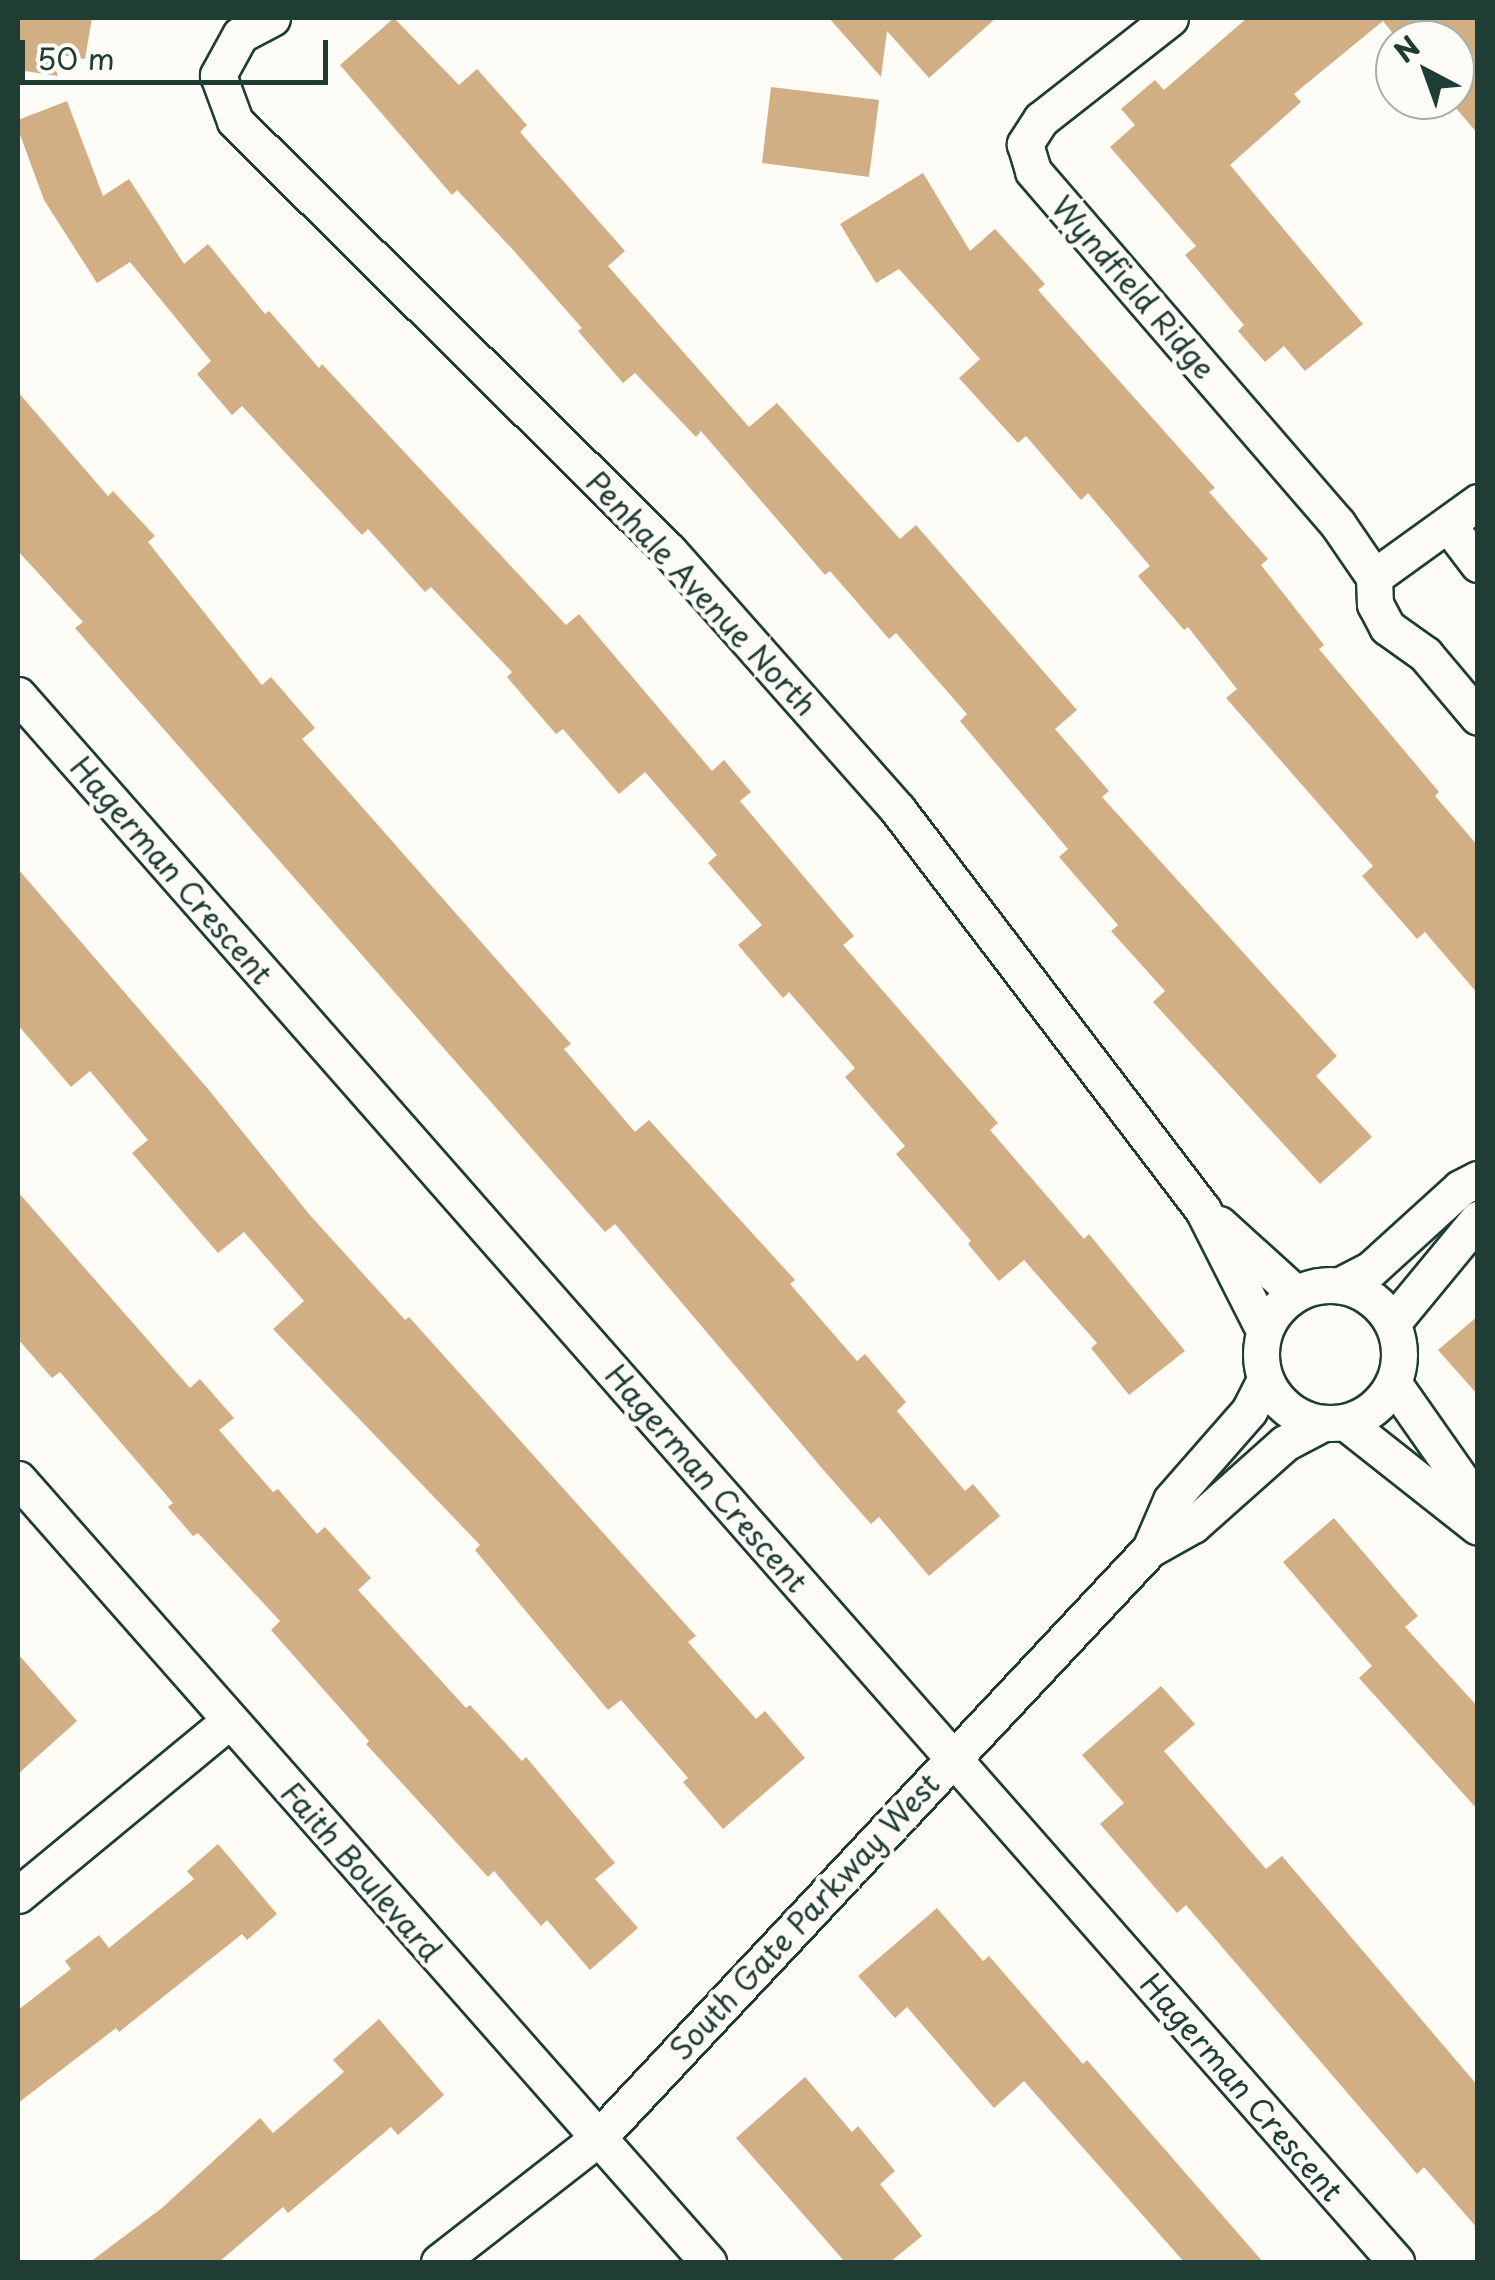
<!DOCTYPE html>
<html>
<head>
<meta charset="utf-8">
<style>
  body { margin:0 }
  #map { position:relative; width:1495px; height:2280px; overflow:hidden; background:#fdfcf7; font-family:"Playpen Sans",sans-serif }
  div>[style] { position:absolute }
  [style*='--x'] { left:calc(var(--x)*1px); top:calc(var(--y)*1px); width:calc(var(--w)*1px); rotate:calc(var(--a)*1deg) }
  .building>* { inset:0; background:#d1ae84 }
  .roads { filter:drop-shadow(2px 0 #1f3d34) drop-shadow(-2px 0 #1f3d34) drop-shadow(0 2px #1f3d34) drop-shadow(0 -2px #1f3d34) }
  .street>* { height:35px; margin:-17.5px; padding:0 17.5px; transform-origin:17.5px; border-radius:17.5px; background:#fdfcf7 }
  .street>.ring { margin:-17.5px; padding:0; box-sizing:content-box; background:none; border:35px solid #fdfcf7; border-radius:50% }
  span { translate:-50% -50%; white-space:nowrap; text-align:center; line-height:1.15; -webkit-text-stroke:9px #fdfcf7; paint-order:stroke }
  .street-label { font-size:30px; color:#1f3d34 }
  .frame { position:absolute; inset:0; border:20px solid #1f3d34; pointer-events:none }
  .north { position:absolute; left:1375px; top:20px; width:100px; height:100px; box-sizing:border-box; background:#fdfcf7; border:2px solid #a4b0a9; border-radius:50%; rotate:319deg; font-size:28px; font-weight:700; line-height:40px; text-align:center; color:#1f3d34 }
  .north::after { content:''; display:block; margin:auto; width:35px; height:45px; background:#1f3d34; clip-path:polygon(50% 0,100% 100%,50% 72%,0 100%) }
  .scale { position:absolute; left:20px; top:40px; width:308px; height:45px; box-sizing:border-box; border:5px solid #1f3d34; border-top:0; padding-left:12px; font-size:30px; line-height:35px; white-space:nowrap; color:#1f3d34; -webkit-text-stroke:8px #fdfcf7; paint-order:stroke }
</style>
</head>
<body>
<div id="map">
  <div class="building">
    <i style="clip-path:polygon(18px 18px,92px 18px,85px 59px,49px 53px,58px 76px,18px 70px)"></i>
    <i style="clip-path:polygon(394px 18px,459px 85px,477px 69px,527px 125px,520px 132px,625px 251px,608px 266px,749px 427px,777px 403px,900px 539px,916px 525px,1077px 710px,1055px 729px,1109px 791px,1102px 797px,1337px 1056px,1316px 1076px,1372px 1137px,1320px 1184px,1153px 1002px,1165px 991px,1111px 931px,1118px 925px,1059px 857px,1068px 849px,960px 721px,967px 714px,896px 633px,889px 639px,830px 571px,825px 575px,701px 431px,696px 437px,635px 373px,623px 383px,578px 331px,582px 328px,514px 251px,457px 190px,452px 195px,340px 65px)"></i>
    <i style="clip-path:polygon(829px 18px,996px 18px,929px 78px,887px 31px,881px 77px)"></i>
    <i style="clip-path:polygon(1247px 18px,1478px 18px,1478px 134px,1449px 100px,1455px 100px,1455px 40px,1398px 40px,1383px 21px,1294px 94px,1301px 102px,1230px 165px,1363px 324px,1305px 371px,1284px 346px,1265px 362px,1238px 331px,1244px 325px,1185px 255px,1196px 246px,1110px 147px,1135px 125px,1121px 109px,1155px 80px,1164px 90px)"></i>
    <i style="clip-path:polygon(771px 87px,879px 100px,869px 177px,762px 163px)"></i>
    <i style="clip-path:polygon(67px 101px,103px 196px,129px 179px,184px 264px,208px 244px,265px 314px,269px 311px,319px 368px,322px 364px,566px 625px,579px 614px,712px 771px,724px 760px,751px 792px,740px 801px,854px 936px,843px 945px,998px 1123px,990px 1130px,1084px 1239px,1089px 1234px,1185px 1351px,1129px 1395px,1091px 1348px,1097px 1343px,1024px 1260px,999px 1281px,968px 1244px,971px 1241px,896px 1154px,905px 1146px,845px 1077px,855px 1068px,789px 992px,783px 998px,738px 945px,762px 925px,708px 863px,717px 855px,645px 772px,619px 794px,563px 729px,556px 734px,507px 677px,512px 672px,431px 587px,425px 592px,368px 529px,362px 535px,242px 406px,232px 415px,197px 374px,211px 361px,130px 262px,97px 283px,44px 200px,18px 129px,18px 120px)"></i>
    <i style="clip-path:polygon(923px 173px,970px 251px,995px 229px,1045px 284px,1038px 290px,1215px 488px,1209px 492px,1268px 559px,1261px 565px,1324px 645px,1319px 649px,1439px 792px,1435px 796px,1478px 846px,1478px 994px,1425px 932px,1417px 939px,1362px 876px,1373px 866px,1226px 698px,1237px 689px,1188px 627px,1184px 630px,1138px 576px,1150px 566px,1088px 493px,1081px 500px,1026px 436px,1018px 443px,959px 378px,980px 359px,899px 269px,876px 283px,840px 224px)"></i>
    <i style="clip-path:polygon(18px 392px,108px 496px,113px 491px,155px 536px,148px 542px,262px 685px,271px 677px,315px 728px,302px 739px,571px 1044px,564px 1049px,635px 1132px,649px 1120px,795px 1280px,790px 1284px,857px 1361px,865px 1354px,906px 1402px,897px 1411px,965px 1491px,973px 1484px,1000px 1516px,929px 1576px,879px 1517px,871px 1524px,826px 1473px,615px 1224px,605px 1232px,75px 628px,83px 622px,18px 551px)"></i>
    <i style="clip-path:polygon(18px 869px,208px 1089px,309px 1214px,405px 1320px,409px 1317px,696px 1636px,688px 1642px,756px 1719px,765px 1711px,805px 1758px,723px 1829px,683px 1782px,688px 1778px,621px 1700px,608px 1710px,475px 1550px,480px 1545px,273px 1329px,304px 1301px,244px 1232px,218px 1253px,132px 1153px,148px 1140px,90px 1071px,71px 1087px,18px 1025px)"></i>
    <i style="clip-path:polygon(18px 1192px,190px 1388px,200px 1379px,234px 1418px,219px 1430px,273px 1492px,278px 1489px,317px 1534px,325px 1527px,371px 1578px,358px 1590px,466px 1708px,470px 1705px,522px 1761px,526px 1757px,615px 1863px,595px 1879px,638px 1928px,590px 1970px,547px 1920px,541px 1926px,494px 1871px,488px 1877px,366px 1744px,369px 1741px,271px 1630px,280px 1621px,198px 1533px,193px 1536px,168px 1507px,173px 1503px,60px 1372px,52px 1378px,18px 1339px)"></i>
    <i style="clip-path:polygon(1478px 1316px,1478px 1395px,1438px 1350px)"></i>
    <i style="clip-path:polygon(1334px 1518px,1418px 1616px,1405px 1627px,1478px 1707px,1478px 1810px,1359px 1678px,1372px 1666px,1283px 1562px)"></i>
    <i style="clip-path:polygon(18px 1654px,77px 1721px,18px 1774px)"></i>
    <i style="clip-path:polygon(1161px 1686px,1195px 1724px,1164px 1751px,1266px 1869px,1282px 1856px,1478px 2086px,1478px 2229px,1424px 2167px,1417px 2174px,1186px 1905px,1177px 1913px,1100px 1824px,1124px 1803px,1082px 1755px)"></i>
    <i style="clip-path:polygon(218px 1844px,277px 1914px,247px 1940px,242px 1934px,119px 2032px,116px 2028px,18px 2103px,18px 2010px,71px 1969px,65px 1961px,99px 1935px,109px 1948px,194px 1879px,187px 1871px)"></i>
    <i style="clip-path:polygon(937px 1908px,983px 1961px,989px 1956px,1083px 2064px,1087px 2060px,1263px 2262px,1184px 2262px,1024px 2081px,994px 2108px,907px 2007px,895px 2018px,858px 1976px)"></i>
    <i style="clip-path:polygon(379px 2019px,444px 2095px,398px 2135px,391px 2127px,288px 2213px,283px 2207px,219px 2262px,90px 2262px,162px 2208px,260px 2118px,273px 2133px,344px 2072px,333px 2060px)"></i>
    <i style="clip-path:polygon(805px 2077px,852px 2132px,858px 2126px,895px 2171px,880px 2184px,922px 2236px,890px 2262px,845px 2262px,736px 2138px)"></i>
  </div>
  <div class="roads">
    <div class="street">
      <i style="--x:272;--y:18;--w:36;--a:152"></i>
      <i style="--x:240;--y:35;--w:46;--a:118.8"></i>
      <i style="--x:218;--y:75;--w:49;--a:69.7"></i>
      <i style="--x:235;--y:121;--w:611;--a:44.73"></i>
      <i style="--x:669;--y:551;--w:346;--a:48.5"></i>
      <i style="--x:898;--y:810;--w:503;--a:52.67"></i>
      <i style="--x:1203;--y:1210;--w:135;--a:63.1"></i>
      <i style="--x:1170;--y:18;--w:164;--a:141.9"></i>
      <i style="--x:1041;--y:119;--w:30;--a:123"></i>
      <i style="--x:1025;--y:144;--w:28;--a:73"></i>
      <i style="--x:1033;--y:171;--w:465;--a:49.2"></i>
      <i style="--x:1337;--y:523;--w:65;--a:55.6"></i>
      <i style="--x:1374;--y:577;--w:128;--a:-35.8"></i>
      <i style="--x:1449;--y:526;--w:48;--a:52.7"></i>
      <i style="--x:1374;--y:577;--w:27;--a:88"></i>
      <i style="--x:1375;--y:604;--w:26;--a:62"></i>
      <i style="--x:1387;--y:627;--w:47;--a:35.4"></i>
      <i style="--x:1425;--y:654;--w:82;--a:49.9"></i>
      <i style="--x:18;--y:695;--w:2087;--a:48.67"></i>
      <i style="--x:1219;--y:1224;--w:103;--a:42.2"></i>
      <i style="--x:1342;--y:1284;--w:31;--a:-27"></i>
      <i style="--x:1370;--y:1270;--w:122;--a:-42.3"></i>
      <i style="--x:1460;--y:1188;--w:20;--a:-27"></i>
      <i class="ring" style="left:1261px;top:1285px;width:103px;height:103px"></i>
      <i style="--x:1393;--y:1322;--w:134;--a:-50.5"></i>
      <i style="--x:1394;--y:1384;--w:146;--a:55"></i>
      <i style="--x:1345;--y:1422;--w:169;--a:38.3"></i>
      <i style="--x:18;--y:1479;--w:1044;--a:48.61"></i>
      <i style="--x:1150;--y:1549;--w:53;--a:-66.8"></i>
      <i style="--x:1171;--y:1500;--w:118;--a:-48.8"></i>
      <i style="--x:1249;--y:1411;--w:35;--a:-63"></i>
      <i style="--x:18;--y:1895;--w:273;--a:-39.5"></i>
      <i style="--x:439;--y:2262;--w:202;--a:-37.9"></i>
      <i style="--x:598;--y:2138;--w:807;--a:-46.86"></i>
      <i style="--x:1150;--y:1549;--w:49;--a:-29.2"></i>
      <i style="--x:1193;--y:1525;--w:123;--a:-41.7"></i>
      <i style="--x:1285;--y:1443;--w:43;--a:-27.8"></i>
    </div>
  </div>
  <div class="street-label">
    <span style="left:1134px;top:287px;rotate:49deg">Wyndfield Ridge</span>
    <span style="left:702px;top:593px;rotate:47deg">Penhale Avenue North</span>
    <span style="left:172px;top:870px;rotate:49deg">Hagerman Crescent</span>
    <span style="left:707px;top:1478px;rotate:49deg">Hagerman Crescent</span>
    <span style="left:362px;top:1871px;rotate:49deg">Faith Boulevard</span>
    <span style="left:804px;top:1916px;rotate:-47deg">South Gate Parkway West</span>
    <span style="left:1242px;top:2087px;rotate:49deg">Hagerman Crescent</span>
  </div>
  <div class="frame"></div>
  <div class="north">N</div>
  <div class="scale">50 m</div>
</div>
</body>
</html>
